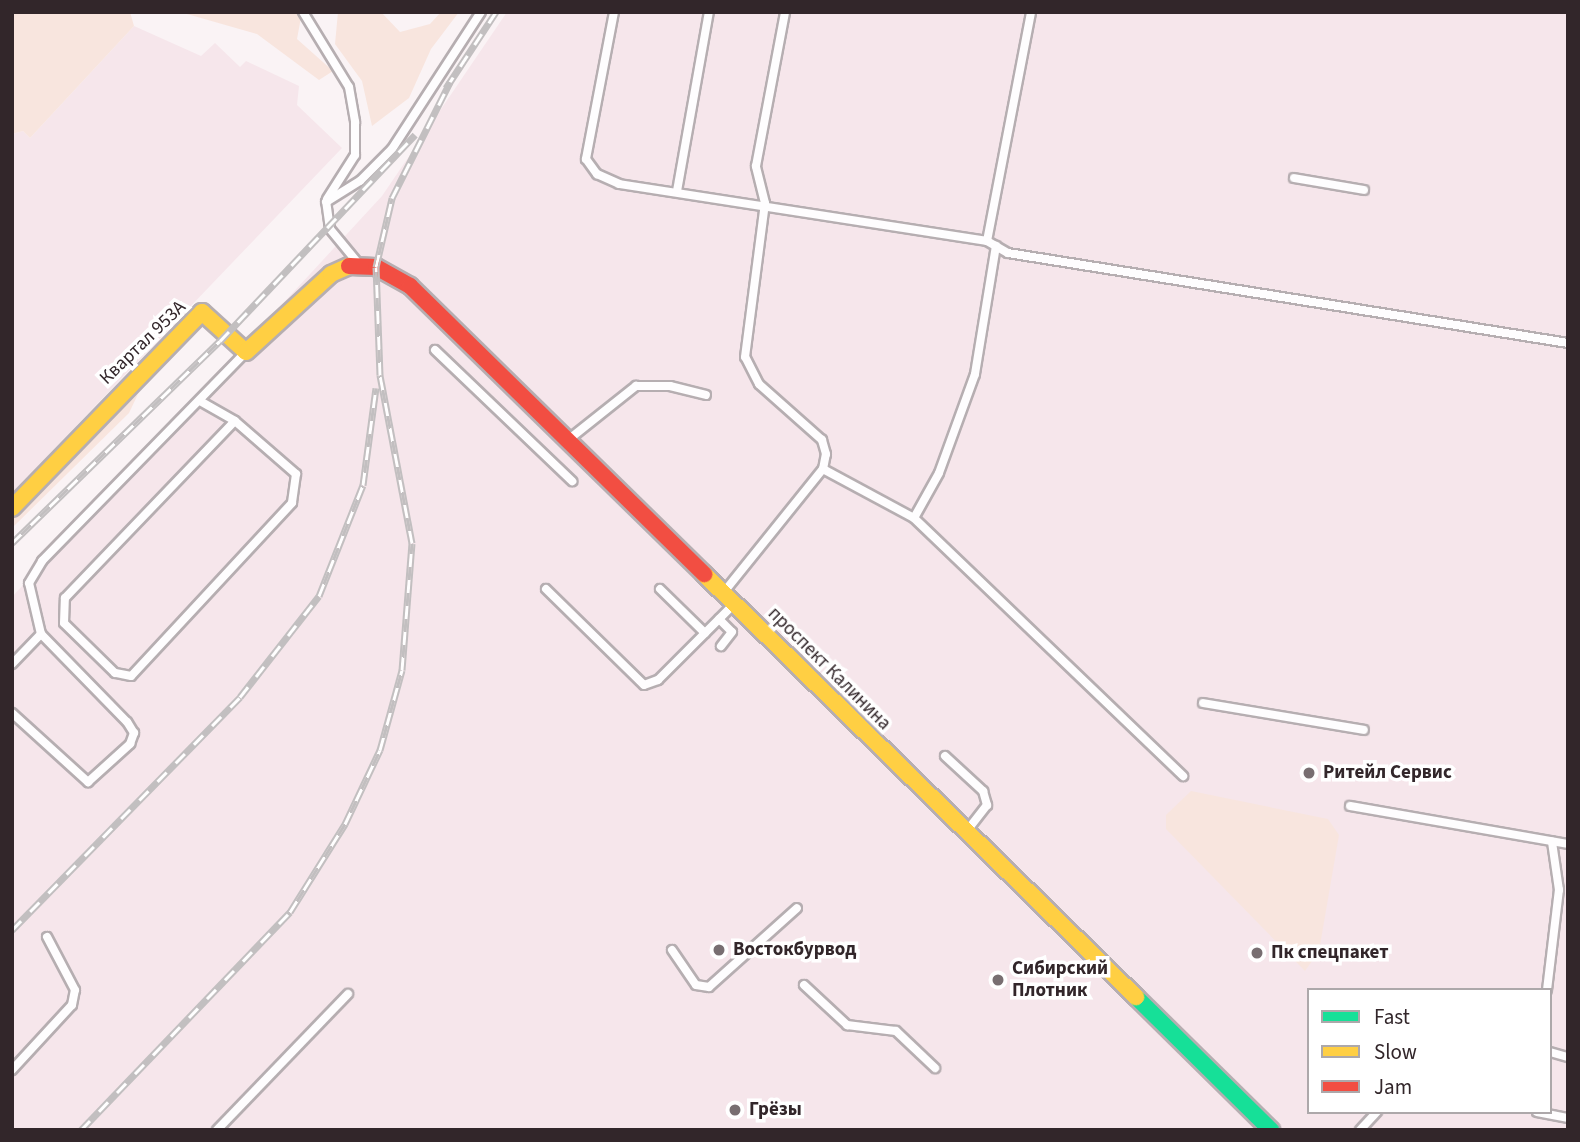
<!DOCTYPE html>
<html>
<head>
<meta charset="utf-8">
<style>
  body { margin:0 }
  #map { position:relative; width:1580px; height:1142px; overflow:hidden; background:#faf3f5; font-family:"Source Sans 3",sans-serif }
  div>[style] { position:absolute }
  [style*='--x'] { left:calc(var(--x)*1px); top:calc(var(--y)*1px); width:calc(var(--w)*1px); rotate:calc(var(--a)*1deg) }
  .built>* { inset:0; background:#f6e6eb }
  .green>* { inset:0; background:#f8e5de }
  .roads { filter:drop-shadow(2px 0 #b6aeb1) drop-shadow(-2px 0 #b6aeb1) drop-shadow(0 2px #b6aeb1) drop-shadow(0 -2px #b6aeb1) }
  .lane>* { height:8px; margin:-4px; padding:0 4px; transform-origin:4px; border-radius:4px; background:#fefdfe }
  .fast>* { height:16px; margin:-8px; padding:0 8px; transform-origin:8px; border-radius:8px; background:#16e098 }
  .slow>* { height:16px; margin:-8px; padding:0 8px; transform-origin:8px; border-radius:8px; background:#ffcf43 }
  .jam>* { height:16px; margin:-8px; padding:0 8px; transform-origin:8px; border-radius:8px; background:#f24e42 }
  .rail>* { height:7px; margin-top:-3.5px; transform-origin:0; background:repeating-linear-gradient(90deg,#fff 0 13px,#c2bfc0 0 26px); box-sizing:border-box; border-block:2px solid #c2bfc0 }
  .dots>* { width:19px; height:19px; translate:-50% -50%; box-sizing:border-box; border:4px solid #fff; border-radius:50% }
  span { translate:-50% -50%; white-space:nowrap; text-align:center; line-height:1.15; -webkit-text-stroke:7px #fff; paint-order:stroke }
  .street-label { font-size:19px; color:#32262a }
  .poi-label { font-size:19px; color:#32262a; font-weight:700 }
  .left { translate:0 -50%; text-align:left }
  .frame { position:absolute; inset:0; border:14px solid #32262a; pointer-events:none }
  .legend { position:absolute; left:1307px; top:988px; width:245px; height:126px; box-sizing:border-box; background:#fff; border:2px solid #ada8aa; margin:0; padding:9px 12px; list-style:none; font-size:21px; color:#32262a }
  .legend li { display:flex; align-items:center; gap:14px; height:35px }
  .legend b { width:35px; border:2px solid #ada8aa }
</style>
</head>
<body>
<div id="map">
  <div class="built">
    <i style="clip-path:polygon(evenodd,507px 12px,1568px 12px,1568px 1130px,12px 1130px,12px 597px,382px 196px,507px 12px,1309px 990px,1550px 990px,1550px 1112px,1309px 1112px,1309px 990px)"></i>
    <i style="clip-path:polygon(134px 26px,201px 56px,215px 43px,240px 67px,246px 61px,299px 86px,297px 105px,342px 148px,12px 493px,12px 134px,23px 131px,30px 138px)"></i>
  </div>
  <div class="green">
    <i style="clip-path:polygon(12px 12px,130px 12px,134px 26px,30px 138px,23px 131px,12px 134px)"></i>
    <i style="clip-path:polygon(180px 12px,302px 12px,297px 39px,333px 71px,319px 80px,257px 34px)"></i>
    <i style="clip-path:polygon(338px 12px,381px 12px,400px 32px,430px 24px,441px 12px,459px 12px,431px 49px,409px 98px,372px 126px,362px 81px,335px 44px)"></i>
    <i style="clip-path:polygon(138px 394px,129px 413px,12px 528px,12px 514px)"></i>
    <i style="clip-path:polygon(1191px 791px,1328px 819px,1339px 835px,1319px 951px,1305px 971px,1166px 829px,1166px 815px)"></i>
  </div>
  <div class="roads">
    <div class="lane">
      <i style="--x:303;--y:12;--w:88;--a:58.5"></i>
      <i style="--x:349;--y:87;--w:36;--a:80"></i>
      <i style="--x:355;--y:122;--w:33;--a:90"></i>
      <i style="--x:355;--y:155;--w:52;--a:122.5"></i>
      <i style="--x:614;--y:12;--w:150;--a:100.8"></i>
      <i style="--x:586;--y:159;--w:19;--a:54"></i>
      <i style="--x:597;--y:174;--w:24;--a:24"></i>
      <i style="--x:619;--y:184;--w:372;--a:8.8"></i>
      <i style="--x:987;--y:241;--w:233;--a:-79.1"></i>
      <i style="--x:1294;--y:178;--w:71;--a:9.7"></i>
      <i style="--x:677;--y:191;--w:182;--a:-79.9"></i>
      <i style="--x:987;--y:241;--w:24;--a:30"></i>
      <i style="--x:1008;--y:253;--w:567;--a:9.13"></i>
      <i style="--x:358;--y:263;--w:44;--a:-129.5"></i>
      <i style="--x:330;--y:229;--w:27;--a:-98"></i>
      <i style="--x:326;--y:202;--w:40;--a:-32"></i>
      <i style="--x:360;--y:181;--w:45;--a:-45"></i>
      <i style="--x:392;--y:149;--w:163;--a:-57"></i>
      <i style="--x:435;--y:350;--w:190;--a:43.7"></i>
      <i style="--x:200;--y:401;--w:40;--a:29.7"></i>
      <i style="--x:235;--y:421;--w:81;--a:41"></i>
      <i style="--x:296;--y:474;--w:29;--a:98"></i>
      <i style="--x:292;--y:503;--w:236;--a:132.9"></i>
      <i style="--x:131;--y:676;--w:16;--a:-169"></i>
      <i style="--x:115;--y:673;--w:71;--a:-135.6"></i>
      <i style="--x:64;--y:623;--w:25;--a:-88"></i>
      <i style="--x:65;--y:598;--w:245;--a:-46.2"></i>
      <i style="--x:568;--y:440;--w:87;--a:-38.5"></i>
      <i style="--x:636;--y:386;--w:34;--a:0"></i>
      <i style="--x:670;--y:386;--w:37;--a:14"></i>
      <i style="--x:823;--y:469;--w:103;--a:28.3"></i>
      <i style="--x:914;--y:518;--w:373;--a:43.8"></i>
      <i style="--x:914;--y:518;--w:51;--a:-60.9"></i>
      <i style="--x:939;--y:473;--w:105;--a:-70"></i>
      <i style="--x:975;--y:374;--w:130;--a:-80.7"></i>
      <i style="--x:546;--y:589;--w:137;--a:44.4"></i>
      <i style="--x:644;--y:685;--w:15;--a:-20"></i>
      <i style="--x:658;--y:680;--w:106;--a:-45"></i>
      <i style="--x:660;--y:589;--w:63;--a:44.4"></i>
      <i style="--x:724;--y:592;--w:158;--a:-51.2"></i>
      <i style="--x:823;--y:469;--w:15;--a:-79"></i>
      <i style="--x:826;--y:454;--w:15;--a:-106"></i>
      <i style="--x:822;--y:440;--w:84;--a:-138.4"></i>
      <i style="--x:759;--y:384;--w:30;--a:-117"></i>
      <i style="--x:745;--y:357;--w:155;--a:-82.6"></i>
      <i style="--x:765;--y:203;--w:38;--a:-104"></i>
      <i style="--x:756;--y:166;--w:157;--a:-79.3"></i>
      <i style="--x:719;--y:619;--w:18;--a:45"></i>
      <i style="--x:732;--y:632;--w:18;--a:128"></i>
      <i style="--x:12;--y:664;--w:42;--a:-46"></i>
      <i style="--x:1203;--y:703;--w:163;--a:9.5"></i>
      <i style="--x:12;--y:713;--w:103;--a:42.2"></i>
      <i style="--x:88;--y:782;--w:57;--a:-42.1"></i>
      <i style="--x:130;--y:744;--w:12;--a:-70"></i>
      <i style="--x:134;--y:733;--w:13;--a:-122"></i>
      <i style="--x:127;--y:722;--w:123;--a:-134.3"></i>
      <i style="--x:41;--y:634;--w:52;--a:-103.2"></i>
      <i style="--x:29;--y:583;--w:26;--a:-59"></i>
      <i style="--x:42;--y:561;--w:289;--a:-45.7"></i>
      <i style="--x:945;--y:756;--w:52;--a:42.6"></i>
      <i style="--x:983;--y:791;--w:15;--a:74"></i>
      <i style="--x:987;--y:805;--w:31;--a:128"></i>
      <i style="--x:1350;--y:806;--w:221;--a:9.9"></i>
      <i style="--x:672;--y:950;--w:42;--a:55.6"></i>
      <i style="--x:696;--y:985;--w:13;--a:9"></i>
      <i style="--x:709;--y:987;--w:118;--a:-41.9"></i>
      <i style="--x:804;--y:985;--w:59;--a:42.9"></i>
      <i style="--x:847;--y:1025;--w:49;--a:7"></i>
      <i style="--x:896;--y:1031;--w:54;--a:43.5"></i>
      <i style="--x:1547;--y:990;--w:101;--a:-83.2"></i>
      <i style="--x:1559;--y:890;--w:49;--a:-98.3"></i>
      <i style="--x:1550;--y:1052;--w:19;--a:16"></i>
      <i style="--x:12;--y:1070;--w:88;--a:-47.3"></i>
      <i style="--x:72;--y:1005;--w:15;--a:-79"></i>
      <i style="--x:75;--y:990;--w:60;--a:-117.8"></i>
      <i style="--x:1537;--y:1112;--w:32;--a:11"></i>
      <i style="--x:217;--y:1130;--w:189;--a:-46.1"></i>
      <i style="--x:1360;--y:1130;--w:25;--a:-47"></i>
    </div>
    <div class="fast">
      <i style="--x:1136;--y:997;--w:190;--a:44.6"></i>
    </div>
    <div class="slow">
      <i style="--x:12;--y:508;--w:273;--a:-45.9"></i>
      <i style="--x:202;--y:312;--w:59;--a:42.3"></i>
      <i style="--x:246;--y:352;--w:115;--a:-42.5"></i>
      <i style="--x:331;--y:274;--w:20;--a:-24"></i>
      <i style="--x:704;--y:574;--w:605;--a:44.4"></i>
    </div>
    <div class="jam">
      <i style="--x:349;--y:266;--w:27;--a:2"></i>
      <i style="--x:376;--y:267;--w:39;--a:29"></i>
      <i style="--x:410;--y:286;--w:412;--a:44.4"></i>
    </div>
  </div>
  <div class="rail">
    <i style="--x:446;--y:88;--w:91;--a:-56.7"></i>
    <i style="--x:12;--y:543;--w:290;--a:-44.2"></i>
    <i style="--x:220;--y:341;--w:284;--a:-46.6"></i>
    <i style="--x:12;--y:930;--w:326;--a:-45.6"></i>
    <i style="--x:240;--y:697;--w:128;--a:-52"></i>
    <i style="--x:319;--y:596;--w:119;--a:-68.4"></i>
    <i style="--x:363;--y:485;--w:98;--a:-82.4"></i>
    <i style="--x:81;--y:1130;--w:302;--a:-46.2"></i>
    <i style="--x:290;--y:912;--w:104;--a:-58"></i>
    <i style="--x:345;--y:824;--w:82;--a:-64.7"></i>
    <i style="--x:380;--y:750;--w:83;--a:-74.6"></i>
    <i style="--x:402;--y:670;--w:127;--a:-85.5"></i>
    <i style="--x:412;--y:543;--w:171;--a:-100.8"></i>
    <i style="--x:380;--y:375;--w:108;--a:-92.1"></i>
    <i style="--x:376;--y:267;--w:71;--a:-76.9"></i>
    <i style="--x:392;--y:198;--w:130;--a:-63.4"></i>
  </div>
  <div class="dots">
    <i style="left:1309px;top:773px;background:#786e71"></i>
    <i style="left:719px;top:950px;background:#786e71"></i>
    <i style="left:1257px;top:953px;background:#786e71"></i>
    <i style="left:998px;top:980px;background:#786e71"></i>
    <i style="left:735px;top:1110px;background:#786e71"></i>
  </div>
  <div class="street-label">
    <span style="left:143px;top:343px;rotate:-44deg">Квартал 953А</span>
    <span style="left:829px;top:669px;rotate:45deg">проспект Калинина</span>
  </div>
  <div class="poi-label">
    <span class="left" style="left:1323px;top:773px">Ритейл Сервис</span>
    <span class="left" style="left:733px;top:950px">Востокбурвод</span>
    <span class="left" style="left:1271px;top:953px">Пк спецпакет</span>
    <span class="left" style="left:1012px;top:980px">Сибирский<br>Плотник</span>
    <span class="left" style="left:749px;top:1110px">Грёзы</span>
  </div>
  <div class="frame"></div>
  <ul class="legend">
  <li><b style="height:9px;background:#16e098"></b>Fast</li>
  <li><b style="height:9px;background:#ffcf43"></b>Slow</li>
  <li><b style="height:9px;background:#f24e42"></b>Jam</li>
  </ul>
</div>
</body>
</html>
